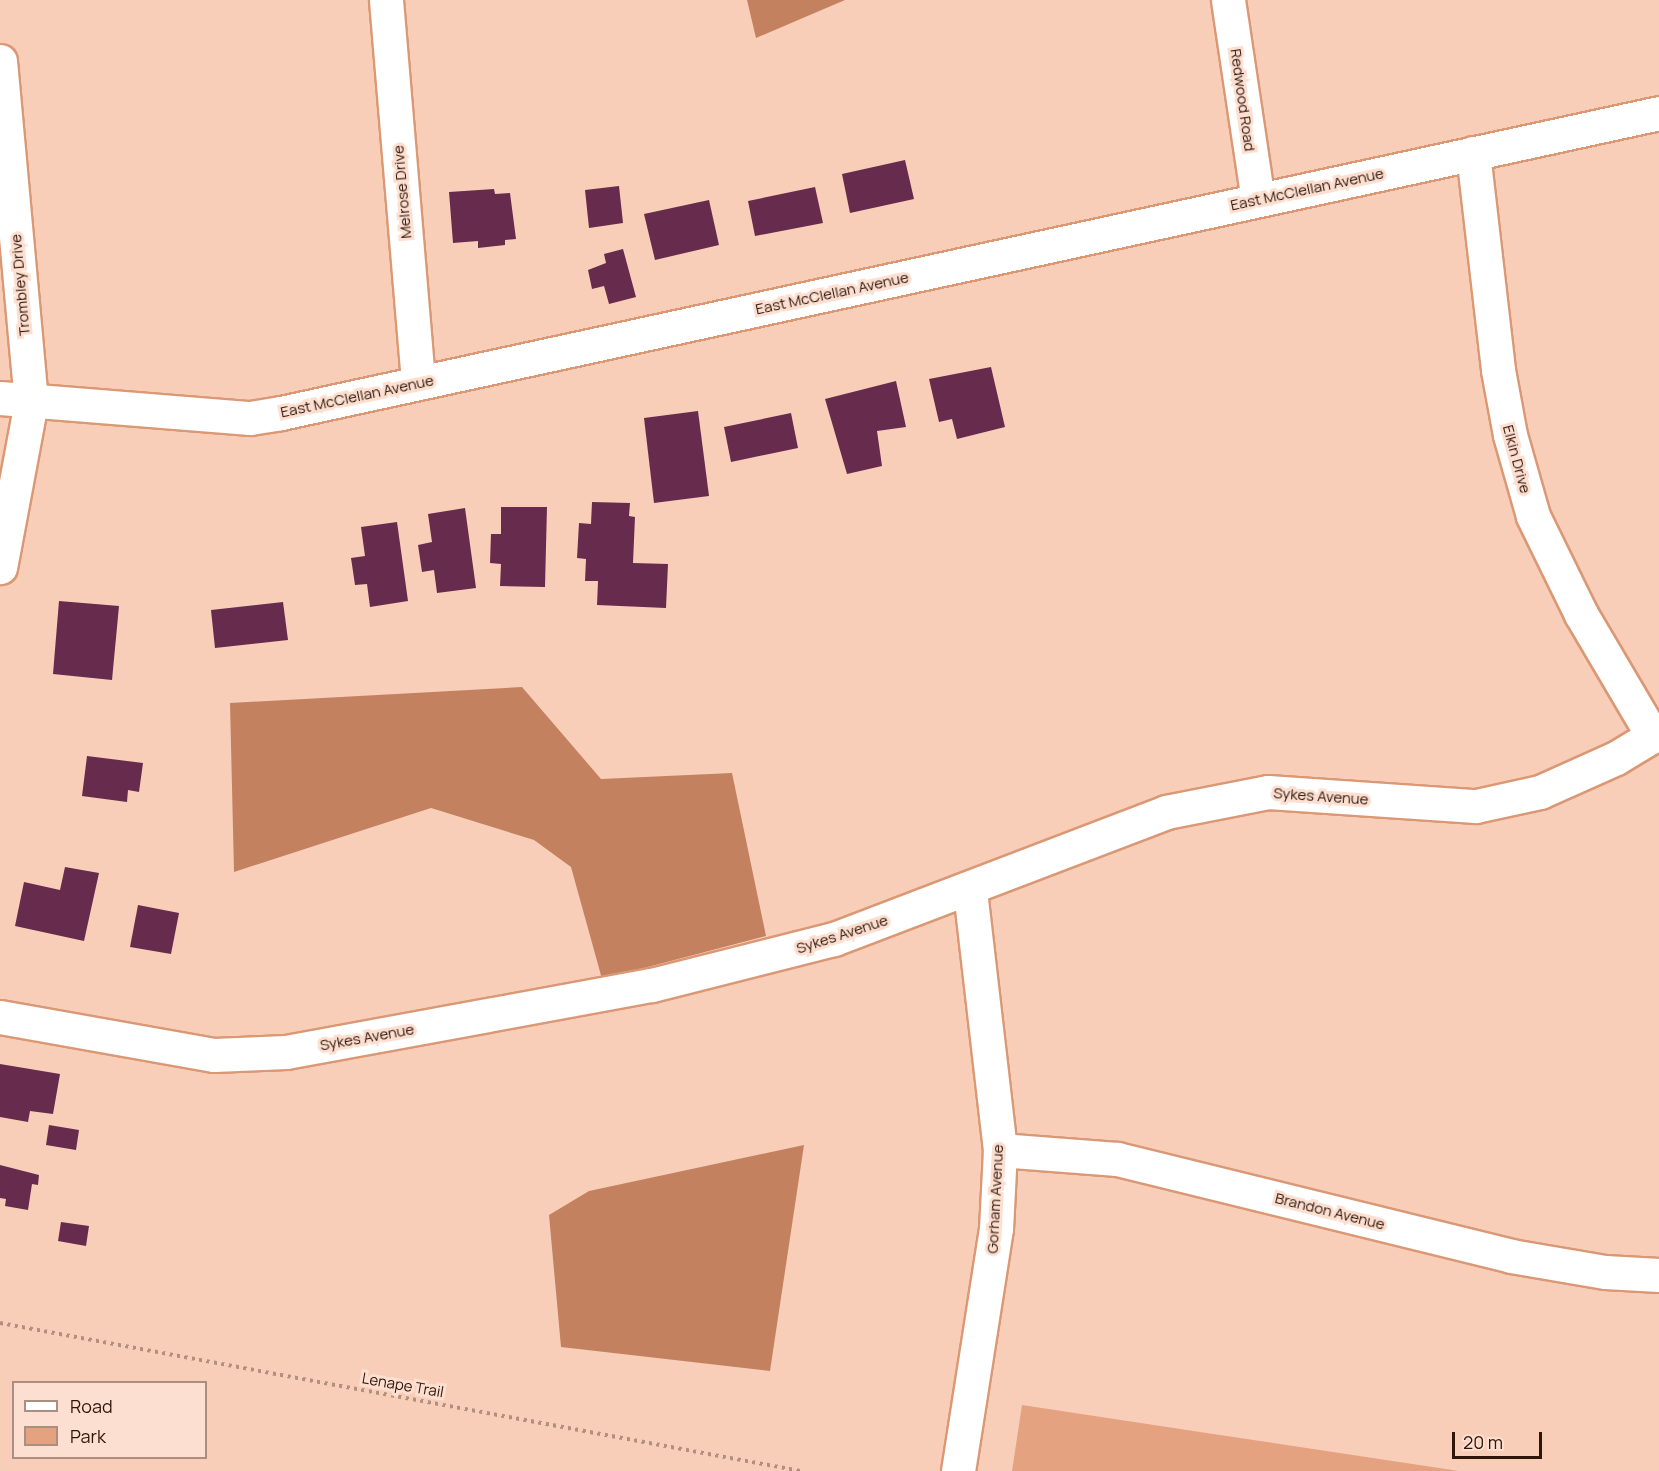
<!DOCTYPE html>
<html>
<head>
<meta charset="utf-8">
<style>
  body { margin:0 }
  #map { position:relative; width:1659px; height:1471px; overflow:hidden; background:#f9ceb9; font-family:Manrope,sans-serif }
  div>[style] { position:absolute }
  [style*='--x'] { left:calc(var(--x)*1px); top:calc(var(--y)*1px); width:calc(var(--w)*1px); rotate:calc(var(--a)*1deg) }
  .green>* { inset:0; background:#e4a280 }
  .forest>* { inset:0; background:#c4815f }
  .building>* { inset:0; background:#672b4d }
  .path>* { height:4px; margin-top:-2px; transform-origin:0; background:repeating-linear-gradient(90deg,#b48f7d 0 3px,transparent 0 7.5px) }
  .roads { filter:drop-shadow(2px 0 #da9875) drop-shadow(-2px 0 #da9875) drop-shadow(0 2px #da9875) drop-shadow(0 -2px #da9875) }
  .minor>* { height:33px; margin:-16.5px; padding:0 16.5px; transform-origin:16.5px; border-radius:16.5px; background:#fff }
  span { translate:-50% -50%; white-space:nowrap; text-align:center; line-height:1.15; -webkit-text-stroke:6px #fcdfd0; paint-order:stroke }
  .street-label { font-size:15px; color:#2f1609 }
  .legend { position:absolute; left:12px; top:1381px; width:195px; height:78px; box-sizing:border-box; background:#fcdfd0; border:2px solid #aa8f80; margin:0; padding:8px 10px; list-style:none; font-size:18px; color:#2f1609 }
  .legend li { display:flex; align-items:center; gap:12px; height:30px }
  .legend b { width:30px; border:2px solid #aa8f80 }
  .scale { position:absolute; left:1452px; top:1432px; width:90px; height:27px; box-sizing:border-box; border:3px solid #2f1609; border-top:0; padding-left:8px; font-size:18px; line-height:21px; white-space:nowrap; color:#2f1609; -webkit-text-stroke:4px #fcdfd0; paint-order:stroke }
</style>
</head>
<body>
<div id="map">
  <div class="green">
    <i style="clip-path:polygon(1022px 1405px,1220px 1435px,1459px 1471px,1012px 1471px)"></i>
  </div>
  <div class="forest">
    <i style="clip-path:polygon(747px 0,845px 0,756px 38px)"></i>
    <i style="clip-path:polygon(522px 687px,601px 779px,732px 773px,766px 936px,602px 979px,571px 867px,534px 840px,431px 808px,234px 872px,230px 703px)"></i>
    <i style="clip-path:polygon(804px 1145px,770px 1371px,561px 1347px,549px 1215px,589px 1191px)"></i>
  </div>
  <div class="building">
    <i style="clip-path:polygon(905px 160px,914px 199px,850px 213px,842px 174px)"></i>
    <i style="clip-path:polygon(619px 186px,623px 223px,589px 228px,585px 190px)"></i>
    <i style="clip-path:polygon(815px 187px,823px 223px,755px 236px,748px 201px)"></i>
    <i style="clip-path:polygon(494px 189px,495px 194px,510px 193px,516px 239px,505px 240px,505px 245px,478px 248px,478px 241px,453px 243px,449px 192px)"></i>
    <i style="clip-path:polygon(709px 200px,719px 245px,655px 260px,644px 214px)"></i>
    <i style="clip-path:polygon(623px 249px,636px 297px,609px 304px,604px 286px,592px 289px,588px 270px,606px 263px,604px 254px)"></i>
    <i style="clip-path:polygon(991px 367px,1005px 427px,957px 439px,952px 419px,939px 422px,929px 379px)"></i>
    <i style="clip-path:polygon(896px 381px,906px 427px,877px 431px,882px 466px,847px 474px,825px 399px)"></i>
    <i style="clip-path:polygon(698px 411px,709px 496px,654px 503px,644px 418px)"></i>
    <i style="clip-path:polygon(791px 413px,798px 448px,731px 462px,724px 427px)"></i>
    <i style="clip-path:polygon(592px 502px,630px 503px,629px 516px,635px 517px,633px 563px,668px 564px,666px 608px,597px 605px,598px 581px,585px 581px,586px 559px,577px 558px,579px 523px,591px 524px)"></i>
    <i style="clip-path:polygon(501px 507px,547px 507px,545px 587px,500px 586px,501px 564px,490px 563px,491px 534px,501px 534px)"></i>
    <i style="clip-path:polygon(465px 508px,476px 588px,437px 593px,434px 570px,422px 572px,418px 545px,432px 542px,428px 514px)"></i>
    <i style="clip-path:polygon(397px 522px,408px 601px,370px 607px,367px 584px,355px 585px,351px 558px,365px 556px,361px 527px)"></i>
    <i style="clip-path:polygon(59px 601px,119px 606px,112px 680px,53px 674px)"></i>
    <i style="clip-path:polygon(283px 602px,288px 640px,215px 648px,211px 610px)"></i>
    <i style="clip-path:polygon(87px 756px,143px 763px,139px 792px,128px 790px,127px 802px,82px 796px)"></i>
    <i style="clip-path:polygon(65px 867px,99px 873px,84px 941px,15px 926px,24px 882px,60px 890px)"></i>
    <i style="clip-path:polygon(138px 905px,179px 913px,171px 954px,130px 947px)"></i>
    <i style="clip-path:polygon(0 1064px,60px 1074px,53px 1114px,30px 1111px,28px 1122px,0 1117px)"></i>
    <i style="clip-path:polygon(49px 1125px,79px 1130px,76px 1150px,46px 1145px)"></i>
    <i style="clip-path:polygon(0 1165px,39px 1175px,38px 1185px,32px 1184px,28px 1210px,5px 1206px,6px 1199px,0 1198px)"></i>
    <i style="clip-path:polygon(61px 1222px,89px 1226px,86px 1246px,58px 1241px)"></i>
  </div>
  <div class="path">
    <i style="--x:0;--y:1323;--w:815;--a:10.47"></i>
  </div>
  <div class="roads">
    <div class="minor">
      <i style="--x:386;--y:0;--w:384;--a:85.2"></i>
      <i style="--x:1228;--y:0;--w:202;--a:81.5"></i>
      <i style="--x:0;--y:61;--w:342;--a:84.8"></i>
      <i style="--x:31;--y:402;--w:168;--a:100.6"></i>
      <i style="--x:1473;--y:153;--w:218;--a:83.4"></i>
      <i style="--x:1498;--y:370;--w:66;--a:79.5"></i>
      <i style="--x:1510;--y:435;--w:84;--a:74.1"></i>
      <i style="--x:1533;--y:516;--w:109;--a:63.9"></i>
      <i style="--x:1581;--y:614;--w:142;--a:59.5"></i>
      <i style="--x:0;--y:398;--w:251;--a:4.6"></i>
      <i style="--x:250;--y:418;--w:31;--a:-9"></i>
      <i style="--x:281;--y:413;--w:1410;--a:-12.28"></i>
      <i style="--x:0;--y:1017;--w:217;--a:10.1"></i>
      <i style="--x:214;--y:1055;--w:72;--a:-2.4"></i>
      <i style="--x:286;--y:1052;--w:372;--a:-10.4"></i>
      <i style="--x:652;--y:985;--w:188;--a:-14.2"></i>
      <i style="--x:834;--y:939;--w:355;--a:-20.9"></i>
      <i style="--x:1166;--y:812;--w:104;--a:-11.1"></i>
      <i style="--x:1268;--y:792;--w:208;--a:3.9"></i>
      <i style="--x:1476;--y:806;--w:66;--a:-12.3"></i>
      <i style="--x:1540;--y:792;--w:83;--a:-24.1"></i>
      <i style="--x:1616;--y:758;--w:50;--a:-31.2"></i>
      <i style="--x:1000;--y:1150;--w:117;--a:4.4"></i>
      <i style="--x:1117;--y:1159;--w:406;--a:13.8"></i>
      <i style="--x:1511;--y:1256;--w:95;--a:9.7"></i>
      <i style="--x:1605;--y:1272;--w:54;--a:3.2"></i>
      <i style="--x:958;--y:1471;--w:245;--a:-81.1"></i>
      <i style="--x:996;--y:1229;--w:79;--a:-87.1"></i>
      <i style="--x:1000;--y:1150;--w:262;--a:-96.6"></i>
    </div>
  </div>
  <div class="street-label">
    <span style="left:1243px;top:100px;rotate:82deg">Redwood Road</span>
    <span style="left:1307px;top:189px;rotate:-12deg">East McClellan Avenue</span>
    <span style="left:402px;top:192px;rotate:-95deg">Melrose Drive</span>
    <span style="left:20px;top:285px;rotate:-95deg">Trombley Drive</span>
    <span style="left:832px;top:293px;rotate:-12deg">East McClellan Avenue</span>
    <span style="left:357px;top:396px;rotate:-12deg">East McClellan Avenue</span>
    <span style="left:1517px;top:459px;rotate:75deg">Elkin Drive</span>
    <span style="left:1321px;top:796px;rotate:4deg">Sykes Avenue</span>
    <span style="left:842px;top:934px;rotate:-18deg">Sykes Avenue</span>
    <span style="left:367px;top:1037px;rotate:-10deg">Sykes Avenue</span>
    <span style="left:995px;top:1199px;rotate:-87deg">Gorham Avenue</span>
    <span style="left:1330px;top:1211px;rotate:14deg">Brandon Avenue</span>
    <span style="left:403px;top:1385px;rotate:10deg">Lenape Trail</span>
  </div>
  <ul class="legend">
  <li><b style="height:8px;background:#fff"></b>Road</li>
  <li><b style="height:16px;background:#e4a280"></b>Park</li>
  </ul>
  <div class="scale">20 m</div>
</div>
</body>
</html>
